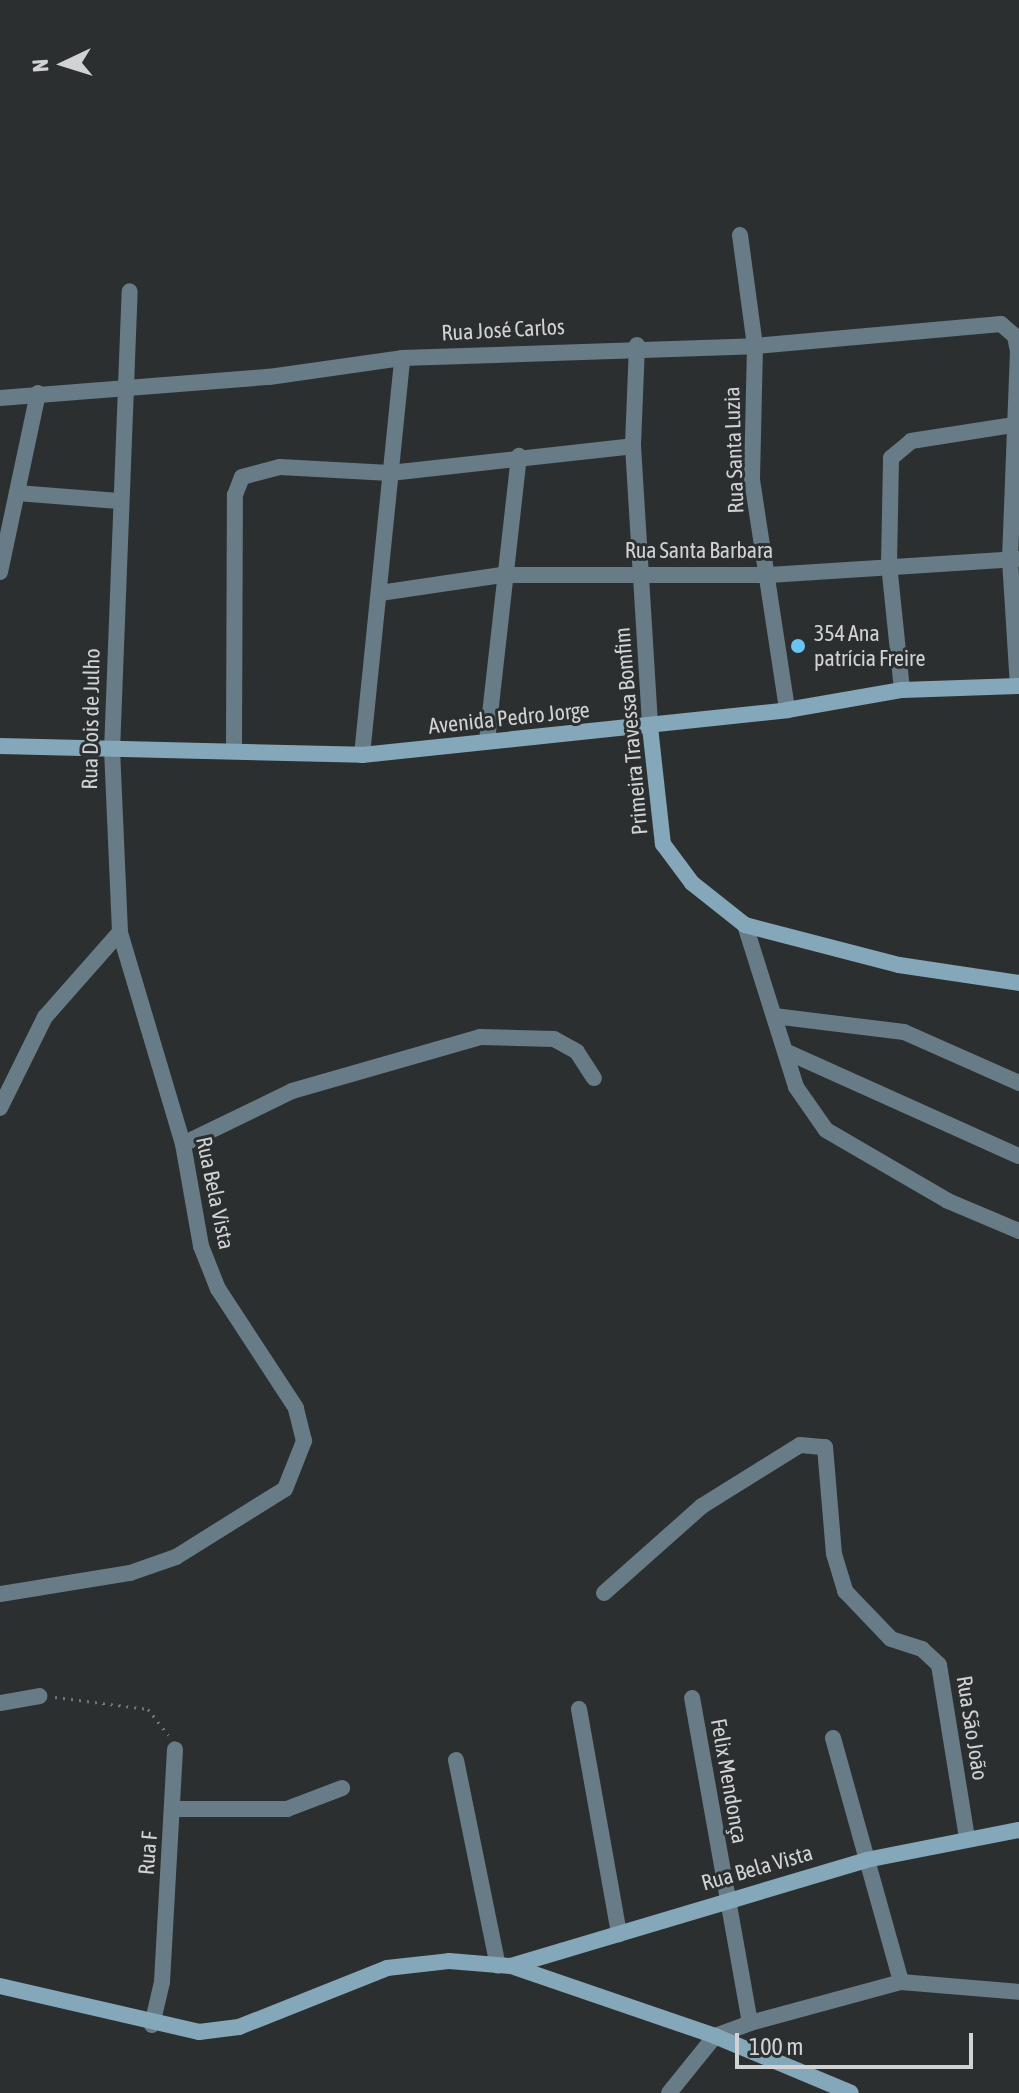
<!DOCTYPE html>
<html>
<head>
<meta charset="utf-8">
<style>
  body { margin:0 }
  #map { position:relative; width:1019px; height:2093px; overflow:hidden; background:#2c2f30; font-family:"Asap Condensed",sans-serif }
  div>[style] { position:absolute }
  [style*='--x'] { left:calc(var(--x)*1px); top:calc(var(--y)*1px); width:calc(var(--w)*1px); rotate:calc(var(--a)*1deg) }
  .path>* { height:3px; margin-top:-1.5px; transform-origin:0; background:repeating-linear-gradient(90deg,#737677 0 2px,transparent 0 8px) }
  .street>* { height:16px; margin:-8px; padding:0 8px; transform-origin:8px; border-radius:8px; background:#677c87 }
  .secondary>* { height:16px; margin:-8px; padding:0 8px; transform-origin:8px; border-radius:8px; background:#85a7ba }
  .dots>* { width:22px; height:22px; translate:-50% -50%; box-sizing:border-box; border:4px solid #2c2f30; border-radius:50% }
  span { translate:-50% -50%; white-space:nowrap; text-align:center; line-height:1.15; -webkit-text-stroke:6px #2c2f30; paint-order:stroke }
  .street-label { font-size:22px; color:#d0d2d3 }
  .poi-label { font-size:22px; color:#d0d2d3 }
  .left { translate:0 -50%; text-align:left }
  .north { position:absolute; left:24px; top:24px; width:80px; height:80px; -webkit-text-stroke:6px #2c2f30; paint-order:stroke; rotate:266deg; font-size:22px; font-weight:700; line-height:32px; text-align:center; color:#d0d2d3 }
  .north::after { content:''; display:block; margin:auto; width:28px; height:36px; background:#d0d2d3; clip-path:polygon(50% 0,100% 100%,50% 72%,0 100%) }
  .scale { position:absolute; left:735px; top:2033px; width:238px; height:36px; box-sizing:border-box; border:4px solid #d0d2d3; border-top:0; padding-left:10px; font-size:24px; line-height:28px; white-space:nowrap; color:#d0d2d3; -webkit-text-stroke:6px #2c2f30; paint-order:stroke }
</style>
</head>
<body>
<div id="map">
  <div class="path">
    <i style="--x:55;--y:1697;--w:94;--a:7.4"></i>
    <i style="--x:148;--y:1709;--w:33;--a:52"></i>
  </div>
  <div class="street">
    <i style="--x:740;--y:235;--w:112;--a:82.3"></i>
    <i style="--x:755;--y:346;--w:134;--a:91.3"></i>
    <i style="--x:752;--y:480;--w:233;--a:81.3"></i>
    <i style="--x:637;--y:345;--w:101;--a:92.3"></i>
    <i style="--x:633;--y:446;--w:282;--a:86.5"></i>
    <i style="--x:0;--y:398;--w:270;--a:-4.5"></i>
    <i style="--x:269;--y:377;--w:134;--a:-8.1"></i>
    <i style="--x:402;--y:358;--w:353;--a:-1.9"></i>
    <i style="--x:755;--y:346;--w:247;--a:-5.1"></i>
    <i style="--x:1001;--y:324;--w:18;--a:41"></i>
    <i style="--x:1015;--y:336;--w:15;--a:79"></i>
    <i style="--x:1018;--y:351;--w:209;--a:92.2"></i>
    <i style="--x:1010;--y:560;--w:126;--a:86.4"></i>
    <i style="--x:17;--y:493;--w:102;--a:4.5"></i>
    <i style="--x:0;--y:572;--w:183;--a:-78"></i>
    <i style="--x:380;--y:593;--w:123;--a:-8.4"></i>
    <i style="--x:502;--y:575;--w:267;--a:0"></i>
    <i style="--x:769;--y:575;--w:251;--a:-3.7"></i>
    <i style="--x:902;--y:690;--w:127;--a:-95.9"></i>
    <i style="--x:889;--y:564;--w:106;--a:-88.9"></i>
    <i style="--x:891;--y:458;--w:26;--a:-40"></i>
    <i style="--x:911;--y:441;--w:109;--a:-8.9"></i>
    <i style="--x:487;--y:741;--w:287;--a:-83.6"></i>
    <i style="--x:234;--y:751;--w:256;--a:-89.8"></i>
    <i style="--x:235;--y:495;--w:19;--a:-69"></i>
    <i style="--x:242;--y:477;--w:39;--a:-15"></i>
    <i style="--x:280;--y:467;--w:110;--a:3.1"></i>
    <i style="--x:390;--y:473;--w:244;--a:-6.3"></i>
    <i style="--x:362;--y:755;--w:399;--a:-84.2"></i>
    <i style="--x:745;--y:925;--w:170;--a:72.5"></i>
    <i style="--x:796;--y:1087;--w:52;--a:55.1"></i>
    <i style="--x:826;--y:1130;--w:141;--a:30.2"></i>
    <i style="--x:948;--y:1201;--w:77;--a:22.9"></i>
    <i style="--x:774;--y:1016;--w:131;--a:7"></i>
    <i style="--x:904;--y:1032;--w:126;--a:23.9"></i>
    <i style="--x:785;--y:1051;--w:256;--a:24.2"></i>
    <i style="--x:0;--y:1108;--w:102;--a:-63.7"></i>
    <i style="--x:45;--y:1017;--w:113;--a:-48.6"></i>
    <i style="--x:183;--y:1144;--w:121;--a:-25.9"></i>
    <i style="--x:292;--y:1091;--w:196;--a:-16"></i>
    <i style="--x:480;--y:1037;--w:74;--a:1.5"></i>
    <i style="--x:554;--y:1039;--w:26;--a:29"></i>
    <i style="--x:577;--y:1052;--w:31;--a:57"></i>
    <i style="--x:604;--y:1593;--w:131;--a:-41.6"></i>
    <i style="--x:702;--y:1506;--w:115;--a:-31.9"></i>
    <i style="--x:800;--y:1445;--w:25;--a:5"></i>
    <i style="--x:825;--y:1447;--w:107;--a:85.2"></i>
    <i style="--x:834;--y:1554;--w:39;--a:73"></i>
    <i style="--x:845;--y:1591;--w:66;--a:46.2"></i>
    <i style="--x:891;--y:1639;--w:33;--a:18"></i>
    <i style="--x:922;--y:1649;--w:23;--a:43"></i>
    <i style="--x:939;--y:1665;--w:175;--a:80.8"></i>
    <i style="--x:0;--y:1594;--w:132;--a:-9.2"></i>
    <i style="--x:130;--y:1573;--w:49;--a:-19.2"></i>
    <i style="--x:176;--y:1557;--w:128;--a:-32"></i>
    <i style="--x:285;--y:1489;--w:52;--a:-68.4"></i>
    <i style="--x:304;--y:1441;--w:34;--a:-104"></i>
    <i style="--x:296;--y:1408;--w:142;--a:-123.2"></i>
    <i style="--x:218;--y:1289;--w:46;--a:-111.6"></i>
    <i style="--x:201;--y:1246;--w:104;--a:-100"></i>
    <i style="--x:183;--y:1144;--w:221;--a:-106.6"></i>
    <i style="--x:120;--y:932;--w:181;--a:-92.5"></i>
    <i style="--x:112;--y:751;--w:460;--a:-87.8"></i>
    <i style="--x:0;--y:1703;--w:40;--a:-10"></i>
    <i style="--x:579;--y:1709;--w:229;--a:79.9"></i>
    <i style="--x:833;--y:1738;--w:253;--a:74.4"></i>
    <i style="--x:456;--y:1760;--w:210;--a:78.5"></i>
    <i style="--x:174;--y:1809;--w:113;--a:0"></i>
    <i style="--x:287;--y:1809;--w:59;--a:-20.9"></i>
    <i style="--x:750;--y:2023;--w:156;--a:-15.2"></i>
    <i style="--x:901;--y:1982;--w:118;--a:4.8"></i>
    <i style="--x:152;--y:2025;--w:44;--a:-76.9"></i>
    <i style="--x:162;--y:1982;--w:233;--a:-86.8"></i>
    <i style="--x:669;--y:2093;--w:73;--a:-51.1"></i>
    <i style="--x:715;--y:2036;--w:37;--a:-20"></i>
    <i style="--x:750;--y:2023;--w:330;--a:-100.1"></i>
  </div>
  <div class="secondary">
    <i style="--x:650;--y:727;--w:118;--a:83.7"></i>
    <i style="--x:663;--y:844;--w:49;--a:53.4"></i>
    <i style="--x:692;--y:883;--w:68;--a:38.4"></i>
    <i style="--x:745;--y:925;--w:159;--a:14.6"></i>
    <i style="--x:899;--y:965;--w:121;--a:8.5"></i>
    <i style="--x:0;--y:746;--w:362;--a:1.4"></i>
    <i style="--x:362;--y:755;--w:427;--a:-6"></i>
    <i style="--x:787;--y:710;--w:117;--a:-9.9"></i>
    <i style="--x:902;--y:690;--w:117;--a:-2"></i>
    <i style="--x:511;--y:1966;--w:370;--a:-16.6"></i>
    <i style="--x:866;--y:1860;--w:156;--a:-11.1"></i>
    <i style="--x:0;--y:1986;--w:204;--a:13"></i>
    <i style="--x:199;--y:2032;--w:40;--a:-7.1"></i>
    <i style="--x:239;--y:2027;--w:159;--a:-21.7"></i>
    <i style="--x:387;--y:1968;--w:62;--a:-6.4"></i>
    <i style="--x:449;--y:1961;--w:62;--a:4.6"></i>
    <i style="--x:511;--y:1966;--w:216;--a:18.9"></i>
    <i style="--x:715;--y:2036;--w:147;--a:22.7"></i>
  </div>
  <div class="dots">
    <i style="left:798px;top:646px;background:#69c4f1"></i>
  </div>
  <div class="street-label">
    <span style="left:503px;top:330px;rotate:-3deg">Rua José Carlos</span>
    <span style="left:734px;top:450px;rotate:-92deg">Rua Santa Luzia</span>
    <span style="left:699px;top:551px">Rua Santa Barbara</span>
    <span style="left:509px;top:718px;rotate:-6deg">Avenida Pedro Jorge</span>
    <span style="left:91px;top:719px;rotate:-89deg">Rua Dois de Julho</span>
    <span style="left:631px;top:731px;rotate:-95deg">Primeira Travessa Bomfim</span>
    <span style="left:215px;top:1193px;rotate:78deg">Rua Bela Vista</span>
    <span style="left:972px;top:1728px;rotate:81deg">Rua São João</span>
    <span style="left:729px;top:1781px;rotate:80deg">Felix Mendonça</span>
    <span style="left:148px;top:1853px;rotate:-85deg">Rua F</span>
    <span style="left:757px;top:1868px;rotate:-16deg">Rua Bela Vista</span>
  </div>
  <div class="poi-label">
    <span class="left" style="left:814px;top:646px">354 Ana<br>patrícia Freire</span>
  </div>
  <div class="north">N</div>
  <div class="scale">100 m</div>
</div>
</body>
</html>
